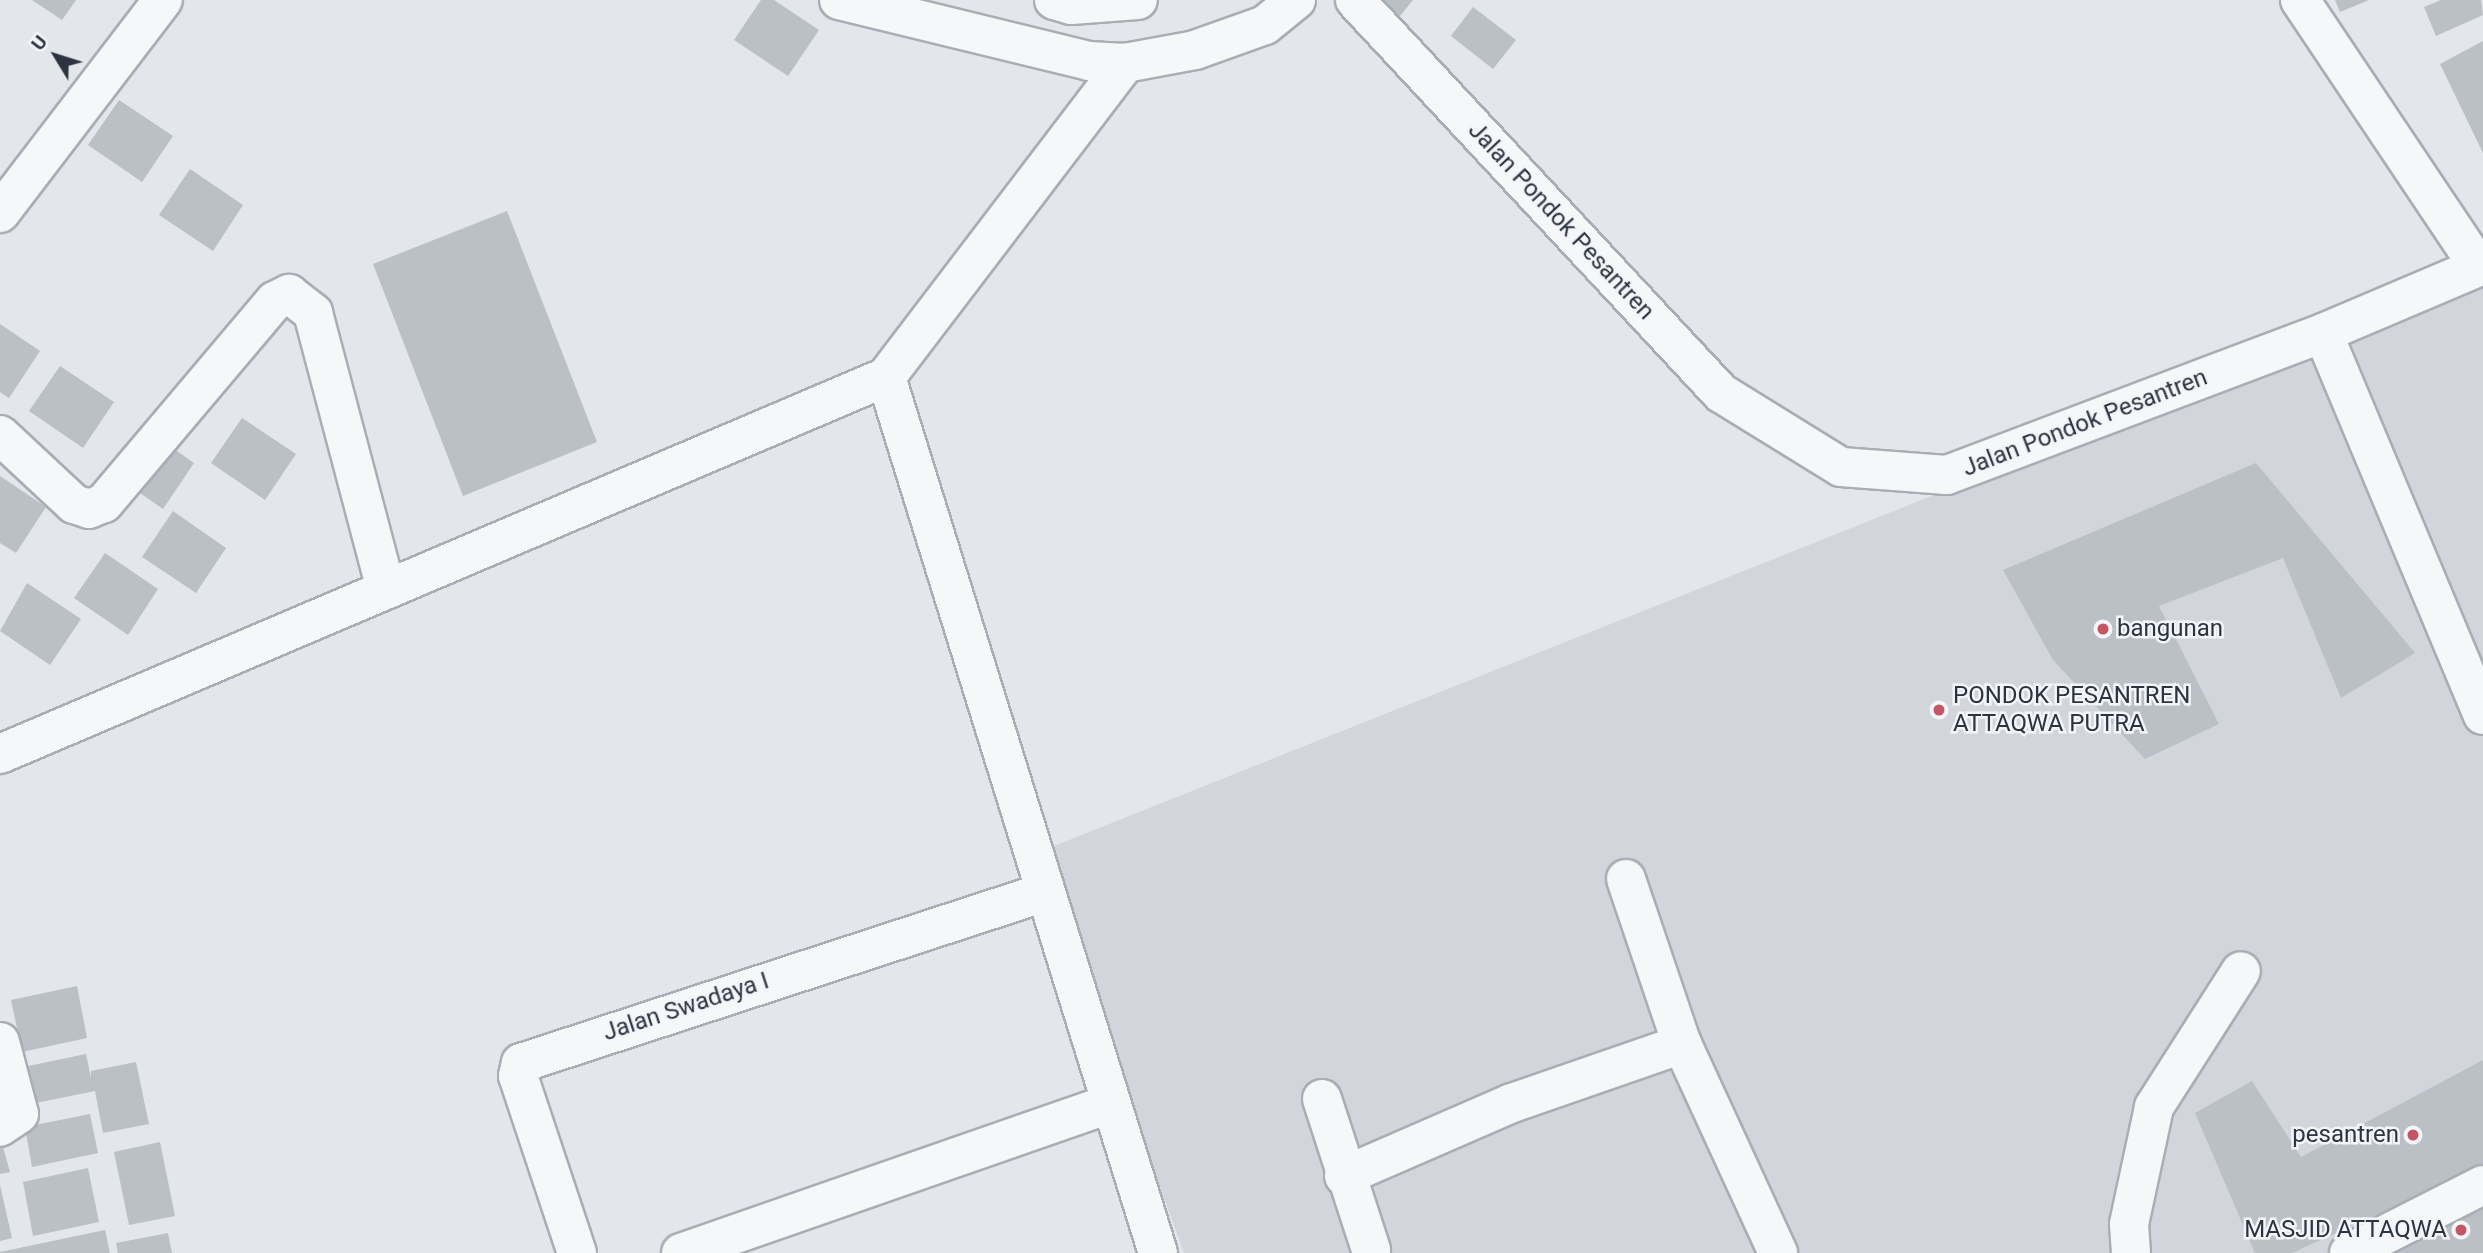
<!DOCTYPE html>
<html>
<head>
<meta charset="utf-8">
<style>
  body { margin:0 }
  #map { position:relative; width:2483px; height:1253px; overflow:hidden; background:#e3e6ea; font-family:Roboto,sans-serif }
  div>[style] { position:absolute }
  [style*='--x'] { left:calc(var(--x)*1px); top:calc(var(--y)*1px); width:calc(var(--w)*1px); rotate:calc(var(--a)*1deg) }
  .built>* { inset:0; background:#d2d5dc }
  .building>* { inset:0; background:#bbbfc6 }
  .roads { filter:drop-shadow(2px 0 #a9adb4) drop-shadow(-2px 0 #a9adb4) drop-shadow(0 2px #a9adb4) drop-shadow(0 -2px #a9adb4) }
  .minor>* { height:38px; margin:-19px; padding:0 19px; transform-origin:19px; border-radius:19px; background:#f6f7f9 }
  .dots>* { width:19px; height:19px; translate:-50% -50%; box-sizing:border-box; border:4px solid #f3f5f8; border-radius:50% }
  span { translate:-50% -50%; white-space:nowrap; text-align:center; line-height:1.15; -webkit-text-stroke:5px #f3f5f8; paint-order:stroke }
  .street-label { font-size:24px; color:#2d3441 }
  .poi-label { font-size:24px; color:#2d3441 }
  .left { translate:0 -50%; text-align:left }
  .right { translate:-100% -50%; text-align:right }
  .north { position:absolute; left:21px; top:21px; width:70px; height:70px; -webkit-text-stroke:5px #f3f5f8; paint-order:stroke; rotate:308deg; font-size:19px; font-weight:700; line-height:28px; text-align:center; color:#2d3441 }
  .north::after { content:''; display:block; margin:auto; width:24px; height:32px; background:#2d3441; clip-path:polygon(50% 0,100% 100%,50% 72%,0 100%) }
</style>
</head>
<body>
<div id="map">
  <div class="built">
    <i style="clip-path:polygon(2483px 284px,2483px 1253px,1184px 1253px,1039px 852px,2403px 308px)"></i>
  </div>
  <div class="building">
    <i style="clip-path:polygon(32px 0,76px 0,62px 20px)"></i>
    <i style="clip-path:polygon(761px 0,774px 0,819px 30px,788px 76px,734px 40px)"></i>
    <i style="clip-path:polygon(1370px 0,1413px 0,1396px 21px)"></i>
    <i style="clip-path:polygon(2335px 0,2369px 0,2340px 12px)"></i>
    <i style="clip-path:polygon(2441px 0,2481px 0,2483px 15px,2436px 36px,2424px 7px)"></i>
    <i style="clip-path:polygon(1473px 7px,1516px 40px,1493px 69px,1451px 36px)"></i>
    <i style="clip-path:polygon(2483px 41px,2483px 153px,2440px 64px)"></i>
    <i style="clip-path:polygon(119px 100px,173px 136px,142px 182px,88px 145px)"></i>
    <i style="clip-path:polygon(190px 169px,243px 205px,213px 251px,159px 215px)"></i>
    <i style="clip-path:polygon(507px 211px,597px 442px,463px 496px,373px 264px)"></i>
    <i style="clip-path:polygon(0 324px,40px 351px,9px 398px,0 392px)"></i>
    <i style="clip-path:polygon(60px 366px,114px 402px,83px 448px,29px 411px)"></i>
    <i style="clip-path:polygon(242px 418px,296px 454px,265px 500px,211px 463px)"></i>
    <i style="clip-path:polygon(160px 439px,194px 463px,163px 509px,127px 484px)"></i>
    <i style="clip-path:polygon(2256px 463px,2415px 653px,2341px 698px,2283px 558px,2159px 606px,2219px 724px,2145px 759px,2053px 660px,2003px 570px)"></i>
    <i style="clip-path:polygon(0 476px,46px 507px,16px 553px,0 543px)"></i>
    <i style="clip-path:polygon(173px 511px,226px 548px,196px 593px,142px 557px)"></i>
    <i style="clip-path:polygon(105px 553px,158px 589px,128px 635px,74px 598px)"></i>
    <i style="clip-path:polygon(27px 583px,81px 619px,50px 665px,0 631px)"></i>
    <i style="clip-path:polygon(77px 986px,87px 1038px,22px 1052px,11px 1000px)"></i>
    <i style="clip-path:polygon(86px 1054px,91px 1078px,91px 1071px,136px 1062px,149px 1124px,103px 1133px,95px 1091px,21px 1106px,14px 1069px)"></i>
    <i style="clip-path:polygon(2483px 1060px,2483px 1166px,2292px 1253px,2255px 1253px,2195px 1113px,2252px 1081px,2301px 1157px)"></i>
    <i style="clip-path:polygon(90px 1114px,98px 1153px,32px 1167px,25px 1127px)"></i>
    <i style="clip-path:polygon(0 1136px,10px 1172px,0 1174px)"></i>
    <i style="clip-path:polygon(160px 1142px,175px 1216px,129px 1225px,114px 1152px)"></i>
    <i style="clip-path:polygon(88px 1168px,99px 1222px,33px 1236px,23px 1182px)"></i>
    <i style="clip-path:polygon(0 1185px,12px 1238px,0 1241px)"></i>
    <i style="clip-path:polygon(2483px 1209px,2483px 1253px,2396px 1253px,2395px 1251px)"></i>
    <i style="clip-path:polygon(105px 1230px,110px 1253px,0 1253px,0 1252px)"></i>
    <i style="clip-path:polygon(168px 1233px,172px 1253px,118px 1253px,116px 1243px)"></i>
  </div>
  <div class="roads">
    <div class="minor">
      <i style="--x:839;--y:0;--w:257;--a:13.7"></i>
      <i style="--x:1089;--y:61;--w:36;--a:3"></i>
      <i style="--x:1125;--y:63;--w:71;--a:-10.5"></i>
      <i style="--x:1195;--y:50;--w:74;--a:-19.7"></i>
      <i style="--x:1265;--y:25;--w:40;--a:-39"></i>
      <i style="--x:1054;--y:0;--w:18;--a:16"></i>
      <i style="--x:1071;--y:5;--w:67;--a:-4.3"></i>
      <i style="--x:1355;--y:0;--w:537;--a:47.04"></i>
      <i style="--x:1721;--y:393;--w:141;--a:31.7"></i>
      <i style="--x:1841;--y:467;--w:106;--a:4.3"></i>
      <i style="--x:1947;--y:475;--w:402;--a:-20.7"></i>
      <i style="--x:2323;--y:333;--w:174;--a:-23"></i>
      <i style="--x:2300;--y:0;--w:321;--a:56.2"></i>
      <i style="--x:0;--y:213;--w:268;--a:-52.6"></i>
      <i style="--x:2323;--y:333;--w:414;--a:67.3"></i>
      <i style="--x:886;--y:377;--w:917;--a:72.75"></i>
      <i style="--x:0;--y:435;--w:101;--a:43"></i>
      <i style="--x:74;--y:504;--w:16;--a:18"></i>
      <i style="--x:89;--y:509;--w:16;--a:-22"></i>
      <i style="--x:104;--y:503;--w:265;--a:-49.8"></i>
      <i style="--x:275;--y:301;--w:16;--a:-27"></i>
      <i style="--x:289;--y:294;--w:31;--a:38"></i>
      <i style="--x:313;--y:313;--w:286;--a:75.2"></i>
      <i style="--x:0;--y:754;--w:963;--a:-23.05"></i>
      <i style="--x:886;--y:377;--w:395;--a:-52.7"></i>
      <i style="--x:1626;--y:879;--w:174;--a:71.3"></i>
      <i style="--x:1682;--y:1044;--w:230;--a:65.3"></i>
      <i style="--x:0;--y:1042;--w:74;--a:75.2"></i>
      <i style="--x:19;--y:1114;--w:23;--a:146"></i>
      <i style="--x:1322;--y:1099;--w:159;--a:72"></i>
      <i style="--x:1344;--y:1176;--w:183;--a:-23.5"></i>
      <i style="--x:1512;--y:1103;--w:180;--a:-19.1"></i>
      <i style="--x:577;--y:1253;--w:187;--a:-108.4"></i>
      <i style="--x:518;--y:1076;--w:13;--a:-77"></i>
      <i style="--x:521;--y:1063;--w:548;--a:-18.07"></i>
      <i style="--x:681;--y:1253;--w:454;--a:-19.2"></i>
      <i style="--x:2131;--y:1253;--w:29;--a:-94"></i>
      <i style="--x:2129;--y:1224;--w:120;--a:-77.9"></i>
      <i style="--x:2154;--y:1107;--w:161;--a:-57.4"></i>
      <i style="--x:2349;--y:1253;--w:150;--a:-26.9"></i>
    </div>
  </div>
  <div class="dots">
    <i style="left:2103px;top:629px;background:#c35565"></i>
    <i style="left:1939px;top:710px;background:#c35565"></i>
    <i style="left:2413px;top:1135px;background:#c35565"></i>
    <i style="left:2461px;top:1230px;background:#c35565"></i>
  </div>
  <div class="street-label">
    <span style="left:1561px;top:221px;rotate:47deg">Jalan Pondok Pesantren</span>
    <span style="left:2085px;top:423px;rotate:-21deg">Jalan Pondok Pesantren</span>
    <span style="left:686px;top:1007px;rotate:-18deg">Jalan Swadaya I</span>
  </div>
  <div class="poi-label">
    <span class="left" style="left:2117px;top:629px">bangunan</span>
    <span class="left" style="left:1953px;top:710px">PONDOK PESANTREN<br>ATTAQWA PUTRA</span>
    <span class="right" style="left:2399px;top:1135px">pesantren</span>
    <span class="right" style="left:2447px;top:1230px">MASJID ATTAQWA</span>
  </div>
  <div class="north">U</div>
</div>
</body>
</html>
